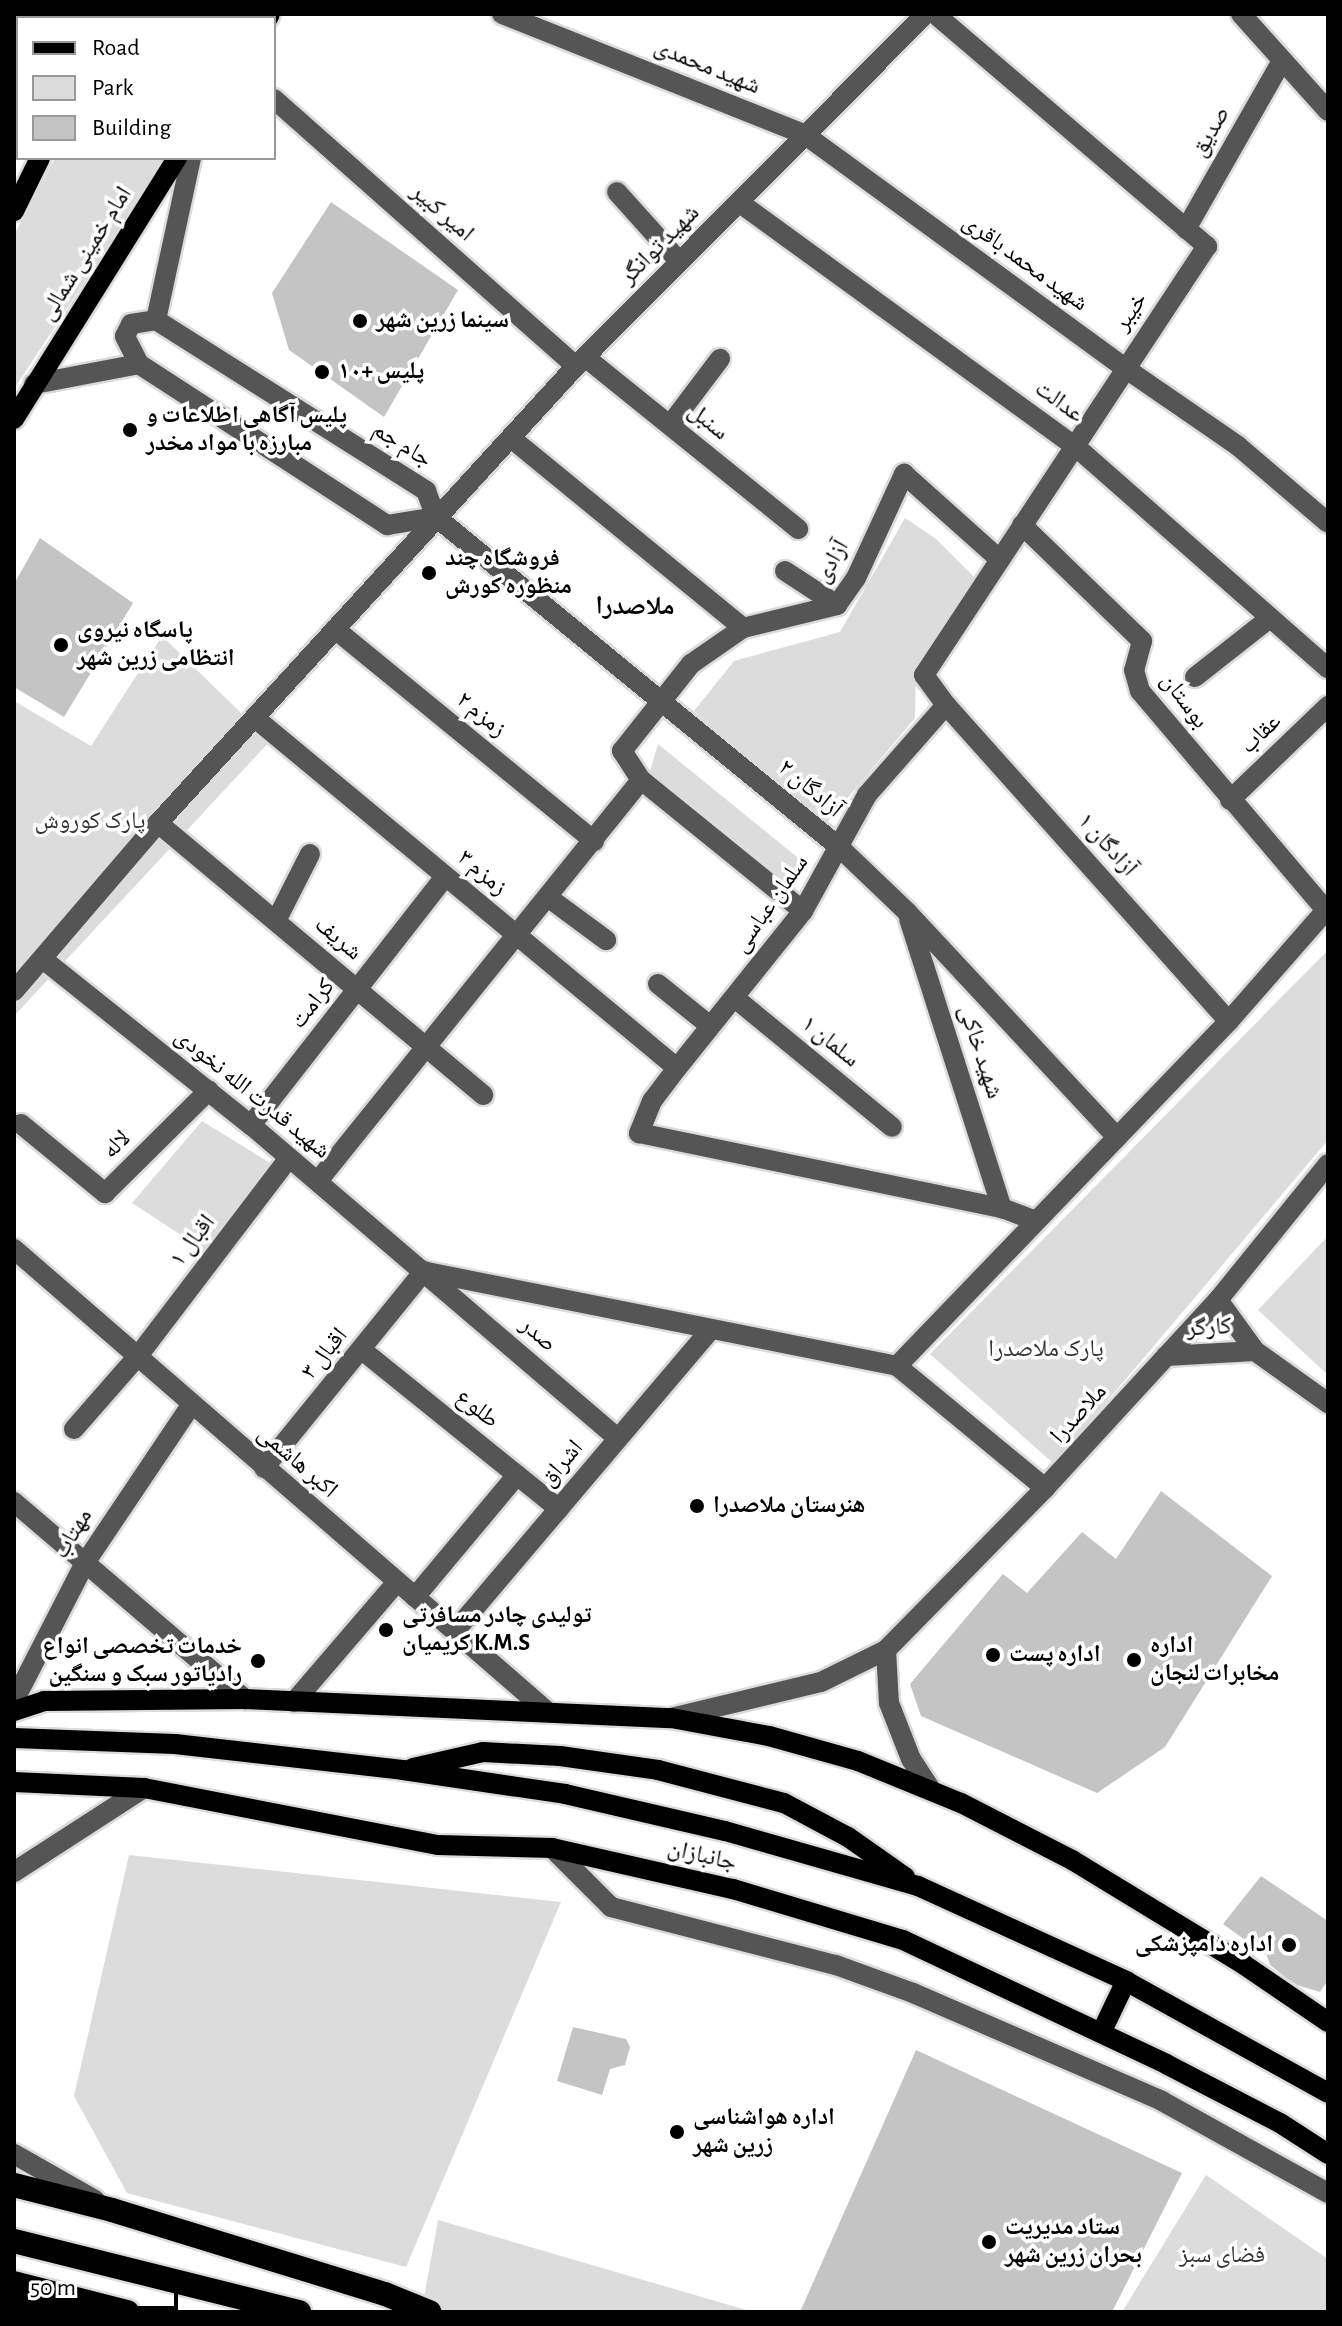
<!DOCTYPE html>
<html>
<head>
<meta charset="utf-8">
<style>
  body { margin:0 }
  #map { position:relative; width:1342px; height:2326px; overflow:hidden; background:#fff; font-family:"Alegreya Sans","Noto Naskh Arabic",sans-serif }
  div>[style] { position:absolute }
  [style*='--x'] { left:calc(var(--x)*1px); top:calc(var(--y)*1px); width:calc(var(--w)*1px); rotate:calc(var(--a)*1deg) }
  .green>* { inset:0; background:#dcdcdc }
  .building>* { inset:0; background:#c4c4c4 }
  .roads { filter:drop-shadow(2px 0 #dbdbdb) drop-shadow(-2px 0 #dbdbdb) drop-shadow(0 2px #dbdbdb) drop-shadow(0 -2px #dbdbdb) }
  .minor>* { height:20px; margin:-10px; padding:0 10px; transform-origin:10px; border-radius:10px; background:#555 }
  .major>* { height:20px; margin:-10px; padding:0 10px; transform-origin:10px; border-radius:10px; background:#000 }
  .highway>* { height:24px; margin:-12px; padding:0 12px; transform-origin:12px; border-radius:12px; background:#000 }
  .dots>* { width:22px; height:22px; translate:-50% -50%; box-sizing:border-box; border:4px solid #fff; border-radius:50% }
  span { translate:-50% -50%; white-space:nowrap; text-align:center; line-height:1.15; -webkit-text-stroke:7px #fff; paint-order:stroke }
  .street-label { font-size:24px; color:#000 }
  .poi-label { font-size:24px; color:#000; font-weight:700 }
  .left { translate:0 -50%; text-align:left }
  .right { translate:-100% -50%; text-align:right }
  .park-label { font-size:24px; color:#333 }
  .neighbourhood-label { font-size:26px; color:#000; font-weight:700 }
  .frame { position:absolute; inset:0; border:16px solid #000; pointer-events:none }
  .legend { position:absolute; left:16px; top:16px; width:260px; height:144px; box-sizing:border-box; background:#fff; border:2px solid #999; margin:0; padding:10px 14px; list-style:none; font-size:24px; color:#000 }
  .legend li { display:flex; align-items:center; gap:16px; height:40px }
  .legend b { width:40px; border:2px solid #999 }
  .scale { position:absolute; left:16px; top:2274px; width:162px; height:36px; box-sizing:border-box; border:4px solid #000; border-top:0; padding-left:10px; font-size:24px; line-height:28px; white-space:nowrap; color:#000; -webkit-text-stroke:6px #fff; paint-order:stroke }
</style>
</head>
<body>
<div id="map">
  <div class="green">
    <i style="clip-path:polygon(131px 14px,260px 14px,257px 18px,129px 18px)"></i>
    <i style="clip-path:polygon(55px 158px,166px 158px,14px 389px,14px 235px)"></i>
    <i style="clip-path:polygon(905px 518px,936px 539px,977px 580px,916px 669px,915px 718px,824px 826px,694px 711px,734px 661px,840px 632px)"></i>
    <i style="clip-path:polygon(162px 636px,270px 741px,14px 1016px,14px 701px,91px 746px)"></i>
    <i style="clip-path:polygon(658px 744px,802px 861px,785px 880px,650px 771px)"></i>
    <i style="clip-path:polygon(1328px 950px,1328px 1140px,1054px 1464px,930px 1354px)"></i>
    <i style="clip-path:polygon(202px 1121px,280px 1169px,210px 1254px,132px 1203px)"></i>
    <i style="clip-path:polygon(1328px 1236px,1328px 1375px,1258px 1310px)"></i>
    <i style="clip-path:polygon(129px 1855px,561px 1902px,406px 2267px,127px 2193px,74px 2096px)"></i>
    <i style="clip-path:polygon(1206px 2175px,1328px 2259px,1328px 2312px,1122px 2312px)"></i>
    <i style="clip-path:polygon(438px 2220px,753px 2312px,429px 2312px,422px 2309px)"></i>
  </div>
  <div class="building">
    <i style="clip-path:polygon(331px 202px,458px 290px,384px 417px,289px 350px,272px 293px)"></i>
    <i style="clip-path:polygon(40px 538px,133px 603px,64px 717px,14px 687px,14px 584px)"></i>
    <i style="clip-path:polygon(1161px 1491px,1272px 1576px,1165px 1747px,1097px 1793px,921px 1716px,910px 1684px,1003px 1574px,1027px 1593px,1082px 1532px,1116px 1559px)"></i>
    <i style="clip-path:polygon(1261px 1876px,1328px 1921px,1328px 1980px,1320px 1992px,1297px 1985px,1285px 1977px,1270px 1965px,1267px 1956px,1223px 1924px)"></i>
    <i style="clip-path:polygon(573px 2027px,626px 2039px,630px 2047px,625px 2065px,610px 2069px,602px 2095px,557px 2081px)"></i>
    <i style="clip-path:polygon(916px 2050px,1182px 2173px,1112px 2312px,800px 2312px)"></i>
  </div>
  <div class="roads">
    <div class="minor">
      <i style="--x:502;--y:14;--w:325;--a:21.7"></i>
      <i style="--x:804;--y:134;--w:397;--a:36.1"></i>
      <i style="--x:1125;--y:368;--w:137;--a:34.6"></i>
      <i style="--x:1238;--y:446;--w:118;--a:40.5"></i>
      <i style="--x:935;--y:14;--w:358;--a:40.5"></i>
      <i style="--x:1207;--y:246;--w:514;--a:123.41"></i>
      <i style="--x:924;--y:675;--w:37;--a:54"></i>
      <i style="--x:946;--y:705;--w:424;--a:48.2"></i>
      <i style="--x:1241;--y:14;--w:130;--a:48.1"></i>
      <i style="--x:274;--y:99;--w:403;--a:41.5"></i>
      <i style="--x:14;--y:136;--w:5;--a:37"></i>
      <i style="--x:617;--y:192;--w:93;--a:48.1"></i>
      <i style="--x:740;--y:203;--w:414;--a:36"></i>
      <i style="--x:1075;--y:446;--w:337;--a:41.3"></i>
      <i style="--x:1186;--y:229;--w:193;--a:-60.3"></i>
      <i style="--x:156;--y:320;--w:320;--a:32.3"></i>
      <i style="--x:426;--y:491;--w:28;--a:69"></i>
      <i style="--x:436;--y:517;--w:521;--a:39.31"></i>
      <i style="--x:839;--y:847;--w:94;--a:43.7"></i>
      <i style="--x:907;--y:912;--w:308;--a:47"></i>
      <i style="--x:156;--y:320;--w:166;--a:-77.8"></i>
      <i style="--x:585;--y:357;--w:274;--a:38.9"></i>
      <i style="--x:139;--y:364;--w:296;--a:33"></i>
      <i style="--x:387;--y:525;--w:50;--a:-9.3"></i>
      <i style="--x:139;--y:364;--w:31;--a:-117"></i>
      <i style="--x:125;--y:336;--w:13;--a:-63"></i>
      <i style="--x:131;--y:324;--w:25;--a:-9"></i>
      <i style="--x:34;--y:384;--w:107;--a:-10.8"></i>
      <i style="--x:670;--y:425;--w:83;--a:-52.9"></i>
      <i style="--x:511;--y:438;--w:300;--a:39.3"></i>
      <i style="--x:1022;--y:525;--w:167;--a:44"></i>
      <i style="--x:1142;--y:641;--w:30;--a:105"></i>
      <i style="--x:1134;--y:670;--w:22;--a:74"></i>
      <i style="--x:1140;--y:691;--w:287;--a:49.7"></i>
      <i style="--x:785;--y:571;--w:62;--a:33.2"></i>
      <i style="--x:335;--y:629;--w:335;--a:39.3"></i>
      <i style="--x:1195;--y:677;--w:95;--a:-38.2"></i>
      <i style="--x:946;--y:705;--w:120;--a:131.3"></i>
      <i style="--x:867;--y:795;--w:132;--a:118.9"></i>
      <i style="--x:803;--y:911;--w:201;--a:128.7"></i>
      <i style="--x:677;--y:1068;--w:41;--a:127.1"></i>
      <i style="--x:652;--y:1101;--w:35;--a:112"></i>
      <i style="--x:639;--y:1133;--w:371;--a:11.7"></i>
      <i style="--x:1002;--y:1208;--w:34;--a:21"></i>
      <i style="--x:255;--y:718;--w:548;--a:39.67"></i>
      <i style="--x:1230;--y:800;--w:136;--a:-43.8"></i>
      <i style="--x:158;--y:823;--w:424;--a:39.9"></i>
      <i style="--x:549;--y:898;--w:71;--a:36.4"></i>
      <i style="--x:803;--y:911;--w:208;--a:-141"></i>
      <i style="--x:641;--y:780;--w:35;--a:-123"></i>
      <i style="--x:622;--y:751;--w:111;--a:-51.6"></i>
      <i style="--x:691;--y:664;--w:63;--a:-34.7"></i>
      <i style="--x:743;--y:628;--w:97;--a:-13.7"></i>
      <i style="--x:837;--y:605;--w:33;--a:-55"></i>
      <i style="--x:856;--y:578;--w:115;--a:-65.2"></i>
      <i style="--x:904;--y:474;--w:127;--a:41.8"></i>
      <i style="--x:909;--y:919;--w:304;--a:72.2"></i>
      <i style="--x:276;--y:921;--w:75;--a:-63.1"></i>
      <i style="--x:44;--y:960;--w:265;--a:38.6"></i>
      <i style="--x:251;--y:1125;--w:482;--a:40.5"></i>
      <i style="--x:658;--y:984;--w:65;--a:38.8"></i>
      <i style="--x:14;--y:991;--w:221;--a:-49.4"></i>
      <i style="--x:158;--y:823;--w:619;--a:-47.55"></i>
      <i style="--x:576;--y:366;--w:496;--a:-45.2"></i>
      <i style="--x:735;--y:998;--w:203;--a:39.4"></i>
      <i style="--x:21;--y:1124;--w:109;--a:39.4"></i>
      <i style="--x:105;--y:1193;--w:146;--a:-44.7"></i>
      <i style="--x:251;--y:1125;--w:315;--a:-52"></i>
      <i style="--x:318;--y:1181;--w:515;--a:-51.15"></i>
      <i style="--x:14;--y:1249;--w:707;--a:40.93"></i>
      <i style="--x:427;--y:1272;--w:479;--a:11.3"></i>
      <i style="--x:897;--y:1366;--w:192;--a:39.5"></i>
      <i style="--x:1218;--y:1300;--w:63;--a:54"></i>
      <i style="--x:1255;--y:1351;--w:90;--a:35.5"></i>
      <i style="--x:362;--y:1350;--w:253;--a:38.9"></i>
      <i style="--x:1166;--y:1356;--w:89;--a:-3.2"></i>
      <i style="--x:897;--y:1366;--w:479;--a:-46.1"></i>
      <i style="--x:1229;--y:1021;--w:150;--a:-48.8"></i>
      <i style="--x:74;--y:1429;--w:97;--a:-48.8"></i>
      <i style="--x:138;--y:1356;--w:249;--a:-52.7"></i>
      <i style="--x:264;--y:1468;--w:254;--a:-50.9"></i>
      <i style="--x:14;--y:1502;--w:304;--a:40.5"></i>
      <i style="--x:415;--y:1597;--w:159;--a:-50.1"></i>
      <i style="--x:455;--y:1631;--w:393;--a:-49.7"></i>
      <i style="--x:886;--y:1650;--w:53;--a:86.8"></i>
      <i style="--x:889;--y:1703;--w:60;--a:68.6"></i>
      <i style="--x:911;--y:1759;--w:37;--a:57"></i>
      <i style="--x:14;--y:1701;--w:155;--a:-62.8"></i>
      <i style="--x:85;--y:1563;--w:192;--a:-56.1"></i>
      <i style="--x:294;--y:1702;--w:158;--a:-49.4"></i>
      <i style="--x:671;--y:1718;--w:154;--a:-13.5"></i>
      <i style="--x:821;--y:1682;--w:72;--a:-26.2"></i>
      <i style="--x:886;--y:1650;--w:227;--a:-45.5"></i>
      <i style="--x:1045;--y:1488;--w:255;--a:-47.4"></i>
      <i style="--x:1218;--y:1300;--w:175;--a:-51"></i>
      <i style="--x:552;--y:1848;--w:83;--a:45"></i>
      <i style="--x:611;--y:1907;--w:232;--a:14.5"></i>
      <i style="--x:836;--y:1965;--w:82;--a:20"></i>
      <i style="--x:913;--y:1993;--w:271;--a:23.4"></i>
      <i style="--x:1162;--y:2101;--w:190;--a:29"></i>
      <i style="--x:14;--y:1872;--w:155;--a:-32.9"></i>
      <i style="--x:14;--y:2154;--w:93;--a:29.6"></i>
    </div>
    <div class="major">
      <i style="--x:111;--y:18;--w:4;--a:-63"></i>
      <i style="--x:268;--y:18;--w:4;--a:-63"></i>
      <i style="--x:14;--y:211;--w:59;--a:-63.9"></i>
      <i style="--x:14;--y:419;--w:308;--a:-58"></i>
      <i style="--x:14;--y:1711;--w:32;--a:-18"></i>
      <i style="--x:44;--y:1701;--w:201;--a:-0.6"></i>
      <i style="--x:245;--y:1699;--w:426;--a:2.6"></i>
      <i style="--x:671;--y:1718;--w:100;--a:10.4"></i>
      <i style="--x:769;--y:1736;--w:92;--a:15.7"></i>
      <i style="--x:858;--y:1761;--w:111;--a:22.2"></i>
      <i style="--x:961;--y:1803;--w:125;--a:27.2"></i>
      <i style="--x:1072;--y:1860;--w:200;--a:31.3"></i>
      <i style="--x:1243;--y:1964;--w:103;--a:34.3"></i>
      <i style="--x:14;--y:1738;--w:161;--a:2.1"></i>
      <i style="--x:175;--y:1744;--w:229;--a:6.5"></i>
      <i style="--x:403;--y:1770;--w:164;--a:8.4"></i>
      <i style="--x:565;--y:1794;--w:164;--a:13"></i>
      <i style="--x:725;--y:1831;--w:201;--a:15.9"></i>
      <i style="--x:918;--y:1886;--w:229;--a:24.5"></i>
      <i style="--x:1126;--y:1981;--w:231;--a:29"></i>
      <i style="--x:413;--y:1768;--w:72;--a:-12.9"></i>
      <i style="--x:483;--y:1752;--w:77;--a:3"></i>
      <i style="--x:560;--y:1756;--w:99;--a:8.1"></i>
      <i style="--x:658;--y:1770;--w:130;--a:14.7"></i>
      <i style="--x:784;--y:1803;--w:72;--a:28"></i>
      <i style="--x:848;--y:1837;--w:70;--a:35.1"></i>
      <i style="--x:14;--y:1782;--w:130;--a:2.6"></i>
      <i style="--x:144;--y:1788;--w:299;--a:11"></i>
      <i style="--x:438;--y:1845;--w:114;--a:1.5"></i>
      <i style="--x:552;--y:1848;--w:186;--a:12.8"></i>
      <i style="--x:733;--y:1889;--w:177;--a:16.7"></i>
      <i style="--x:903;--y:1940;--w:291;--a:25.2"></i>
      <i style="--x:1166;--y:2064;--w:128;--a:27.4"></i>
      <i style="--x:1280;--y:2123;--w:57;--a:32.9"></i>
      <i style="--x:1102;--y:2031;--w:55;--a:-64.4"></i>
    </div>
    <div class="highway">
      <i style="--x:14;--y:2185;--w:101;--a:14.3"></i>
      <i style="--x:112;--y:2210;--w:286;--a:17.1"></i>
      <i style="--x:385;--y:2294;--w:48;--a:22.2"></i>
      <i style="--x:14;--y:2241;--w:294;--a:14"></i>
      <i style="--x:14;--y:2283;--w:117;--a:14.4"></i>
      <i style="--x:14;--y:2307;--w:32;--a:9"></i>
    </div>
  </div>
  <div class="dots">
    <i style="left:360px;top:321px;background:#000"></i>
    <i style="left:322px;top:372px;background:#000"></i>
    <i style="left:130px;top:430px;background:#000"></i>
    <i style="left:429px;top:573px;background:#000"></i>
    <i style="left:61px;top:645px;background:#000"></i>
    <i style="left:697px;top:1506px;background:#000"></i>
    <i style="left:386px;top:1630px;background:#000"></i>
    <i style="left:993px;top:1655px;background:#000"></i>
    <i style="left:1134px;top:1660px;background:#000"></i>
    <i style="left:258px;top:1661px;background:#000"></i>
    <i style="left:1289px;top:1945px;background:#000"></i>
    <i style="left:677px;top:2132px;background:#000"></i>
    <i style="left:989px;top:2242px;background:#000"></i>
  </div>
  <div class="street-label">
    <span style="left:707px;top:67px;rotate:22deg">شهید محمدی</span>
    <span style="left:1211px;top:132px;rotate:-60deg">صدیق</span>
    <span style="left:442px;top:213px;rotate:41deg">امیر کبیر</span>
    <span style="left:660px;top:245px;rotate:-45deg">شهید توانگر</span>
    <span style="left:86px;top:254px;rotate:-58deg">امام خمینی شمالی</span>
    <span style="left:1025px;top:263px;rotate:36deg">شهید محمد باقری</span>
    <span style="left:1131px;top:312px;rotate:-56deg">خیبر</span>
    <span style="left:1059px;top:402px;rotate:36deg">عدالت</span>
    <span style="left:708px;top:422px;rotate:39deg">سنبل</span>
    <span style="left:402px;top:445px;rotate:32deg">جام جم</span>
    <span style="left:832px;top:562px;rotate:-60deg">آزادی</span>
    <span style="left:1184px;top:701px;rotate:53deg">بوستان</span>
    <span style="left:481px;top:715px;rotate:39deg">زمزم ۲</span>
    <span style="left:1261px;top:734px;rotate:-44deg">عقاب</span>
    <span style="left:810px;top:789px;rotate:40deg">آزادگان ۲</span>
    <span style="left:1107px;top:845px;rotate:48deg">آزادگان ۱</span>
    <span style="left:482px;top:873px;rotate:40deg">زمزم ۳</span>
    <span style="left:771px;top:904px;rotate:-55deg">سلمان عباسی</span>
    <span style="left:338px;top:939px;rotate:40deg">شریف</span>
    <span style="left:313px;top:1004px;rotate:-52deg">کرامت</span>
    <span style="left:830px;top:1042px;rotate:39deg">سلمان ۱</span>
    <span style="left:980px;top:1052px;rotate:72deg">شهید خاکی</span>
    <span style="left:252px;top:1094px;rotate:39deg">شهید قدرت الله نخودی</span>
    <span style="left:117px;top:1145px;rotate:-45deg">لاله</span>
    <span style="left:193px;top:1241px;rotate:-53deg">اقبال ۱</span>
    <span style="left:1209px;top:1328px;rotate:-3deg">کارگر</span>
    <span style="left:538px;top:1335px;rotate:41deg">صدر</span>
    <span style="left:325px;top:1354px;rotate:-51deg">اقبال ۳</span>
    <span style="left:477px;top:1409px;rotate:39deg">طلوع</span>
    <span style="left:1079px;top:1414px;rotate:-48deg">ملاصدرا</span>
    <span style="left:297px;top:1462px;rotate:41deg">اکبر هاشمی</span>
    <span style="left:562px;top:1464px;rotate:-50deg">اشراق</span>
    <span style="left:73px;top:1534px;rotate:-59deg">مهتاب</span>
    <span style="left:702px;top:1856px;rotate:13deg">جانبازان</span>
  </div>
  <div class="poi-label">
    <span class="left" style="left:376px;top:321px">سینما زرین شهر</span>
    <span class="left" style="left:338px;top:372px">پلیس +۱۰</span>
    <span class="left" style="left:146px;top:430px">پلیس آگاهی اطلاعات و<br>مبارزه با مواد مخدر</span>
    <span class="left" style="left:445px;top:573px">فروشگاه چند<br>منظوره کورش</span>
    <span class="left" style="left:77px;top:645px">پاسگاه نیروی<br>انتظامی زرین شهر</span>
    <span class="left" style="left:713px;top:1506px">هنرستان ملاصدرا</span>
    <span class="left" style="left:402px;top:1630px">تولیدی چادر مسافرتی<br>کریمیان K.M.S</span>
    <span class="left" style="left:1150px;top:1660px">اداره<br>مخابرات لنجان</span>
    <span class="right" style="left:242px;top:1661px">خدمات تخصصی انواع<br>رادیاتور سبک و سنگین</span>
    <span class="left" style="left:1009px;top:1655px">اداره پست</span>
    <span class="right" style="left:1273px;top:1945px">اداره دامپزشکی</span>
    <span class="left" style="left:693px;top:2132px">اداره هواشناسی<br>زرین شهر</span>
    <span class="left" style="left:1005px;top:2242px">ستاد مدیریت<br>بحران زرین شهر</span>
  </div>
  <div class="park-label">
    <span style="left:90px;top:822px">پارک کوروش</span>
    <span style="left:1046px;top:1350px">پارک ملاصدرا</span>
    <span style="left:1222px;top:2256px">فضای سبز</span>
  </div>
  <div class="neighbourhood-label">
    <span style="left:635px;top:607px">ملاصدرا</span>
  </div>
  <div class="frame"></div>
  <ul class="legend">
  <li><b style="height:10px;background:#000"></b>Road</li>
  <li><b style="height:22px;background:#dcdcdc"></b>Park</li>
  <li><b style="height:22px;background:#c4c4c4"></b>Building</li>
  </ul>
  <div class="scale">50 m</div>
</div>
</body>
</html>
